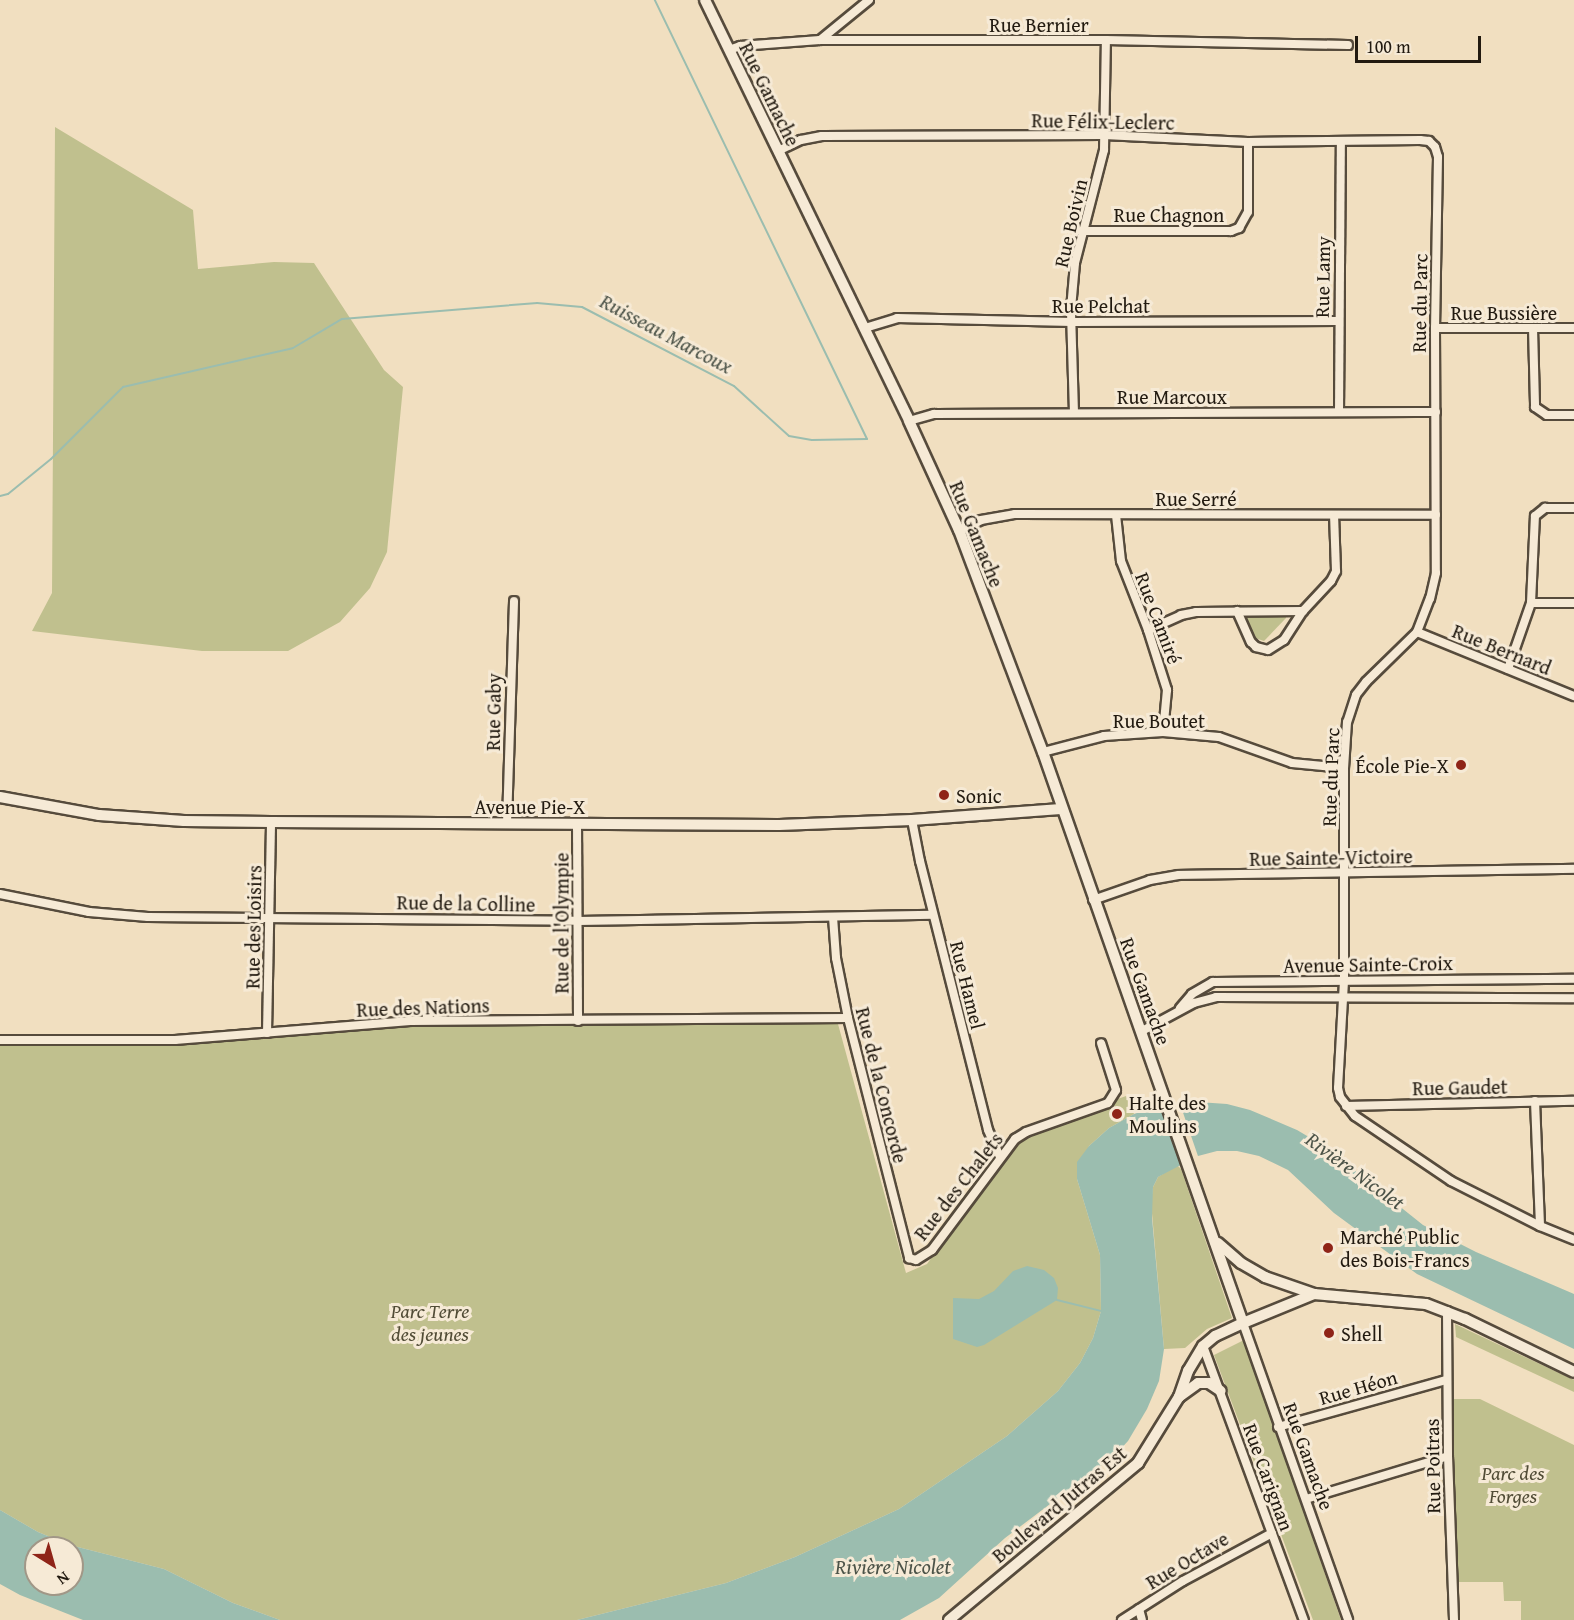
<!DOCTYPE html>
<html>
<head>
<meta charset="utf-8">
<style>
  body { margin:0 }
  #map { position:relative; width:1574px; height:1620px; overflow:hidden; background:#f1dfc0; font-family:"Gentium Book Plus",serif }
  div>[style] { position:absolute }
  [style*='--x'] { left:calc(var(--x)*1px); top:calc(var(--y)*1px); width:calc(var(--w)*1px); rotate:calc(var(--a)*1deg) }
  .green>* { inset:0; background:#c0c08e }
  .water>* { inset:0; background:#9bbdaf }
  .pier>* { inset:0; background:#f1dfc0 }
  .stream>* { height:2px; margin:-1px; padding:0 1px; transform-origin:1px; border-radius:1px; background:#9bbdaf }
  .roads { filter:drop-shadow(2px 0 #564b3c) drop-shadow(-2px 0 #564b3c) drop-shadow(0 2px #564b3c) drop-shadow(0 -2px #564b3c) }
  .street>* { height:8px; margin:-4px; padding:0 4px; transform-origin:4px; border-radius:4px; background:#f6ead6 }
  .secondary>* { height:10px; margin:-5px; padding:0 5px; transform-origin:5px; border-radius:5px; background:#f6ead6 }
  .dots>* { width:16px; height:16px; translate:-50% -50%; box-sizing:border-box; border:3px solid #f6ead6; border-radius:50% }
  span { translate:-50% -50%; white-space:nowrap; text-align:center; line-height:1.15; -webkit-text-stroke:6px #f6ead6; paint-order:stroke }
  .street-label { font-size:20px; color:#221a10 }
  .poi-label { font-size:20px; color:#221a10 }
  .right { translate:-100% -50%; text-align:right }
  .left { translate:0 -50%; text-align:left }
  .park-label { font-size:20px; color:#514c36; font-style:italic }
  .water-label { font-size:21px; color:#4c5348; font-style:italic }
  .north { position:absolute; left:24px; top:1536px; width:60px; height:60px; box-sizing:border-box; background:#f6ead6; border:2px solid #a19787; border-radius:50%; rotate:143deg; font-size:16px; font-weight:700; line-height:24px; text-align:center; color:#221a10 }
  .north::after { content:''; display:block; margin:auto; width:21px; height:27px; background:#8f2418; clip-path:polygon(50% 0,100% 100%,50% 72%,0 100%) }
  .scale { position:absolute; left:1355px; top:36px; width:126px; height:27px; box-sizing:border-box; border:3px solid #221a10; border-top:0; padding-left:8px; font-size:18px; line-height:21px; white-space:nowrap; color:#221a10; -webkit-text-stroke:4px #f6ead6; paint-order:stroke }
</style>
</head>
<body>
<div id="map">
  <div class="green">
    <i style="clip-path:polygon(55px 127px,193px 210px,198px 269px,274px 262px,314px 263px,384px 370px,403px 387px,387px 552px,370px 588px,340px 622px,288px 651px,202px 651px,32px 631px,52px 593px)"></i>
    <i style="clip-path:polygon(1242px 611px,1286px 613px,1286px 618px,1264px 641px,1255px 638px,1248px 632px)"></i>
    <i style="clip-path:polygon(407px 1024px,838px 1024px,906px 1273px,927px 1264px,1002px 1160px,1014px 1136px,1126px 1096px,1134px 1114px,1109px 1128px,1089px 1146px,1077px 1179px,1100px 1255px,1101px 1311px,1093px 1338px,1080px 1363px,1058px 1391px,1007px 1436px,899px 1509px,795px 1557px,726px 1583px,577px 1620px,280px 1620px,233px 1603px,164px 1569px,70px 1545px,38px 1532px,0 1510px,0 1039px,259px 1037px)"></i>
    <i style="clip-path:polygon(1177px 1165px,1181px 1169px,1232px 1318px,1207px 1329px,1185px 1348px,1164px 1349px,1151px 1202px,1153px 1187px,1158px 1177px)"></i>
    <i style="clip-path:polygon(1455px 1324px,1574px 1380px,1574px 1392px,1456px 1337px)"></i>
    <i style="clip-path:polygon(1244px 1340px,1341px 1620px,1313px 1620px,1214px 1355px)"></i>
    <i style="clip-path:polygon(1449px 1399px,1480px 1399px,1574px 1445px,1574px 1620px,1521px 1620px,1521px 1601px,1504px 1601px,1503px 1582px,1457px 1582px)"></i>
  </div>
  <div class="water">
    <i style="clip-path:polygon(1198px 1102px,1227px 1104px,1250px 1110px,1297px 1130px,1324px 1146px,1423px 1225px,1476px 1252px,1574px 1294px,1574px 1349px,1417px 1274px,1334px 1213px,1288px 1170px,1259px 1156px,1237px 1151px,1217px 1151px,1198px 1156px,1158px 1177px,1153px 1187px,1152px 1218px,1164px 1349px,1159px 1381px,1147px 1409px,1128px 1441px,1115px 1455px,1005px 1538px,939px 1598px,900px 1620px,577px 1620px,726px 1583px,795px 1557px,899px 1509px,1007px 1436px,1058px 1391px,1080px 1363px,1093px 1338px,1101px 1311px,1100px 1255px,1077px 1179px,1077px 1162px,1089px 1146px,1109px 1128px,1134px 1114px,1152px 1108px)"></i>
    <i style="clip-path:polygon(1027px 1266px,1044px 1270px,1054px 1278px,1058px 1288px,1057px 1300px,984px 1345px,977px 1347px,953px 1339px,953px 1298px,979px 1299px,994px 1291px,1013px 1271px)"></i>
    <i style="clip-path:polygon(evenodd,0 1510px,38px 1532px,70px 1545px,164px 1569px,233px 1603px,280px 1620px,83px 1620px,20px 1595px,0 1584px,0 1510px,36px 1548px,72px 1548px,72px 1584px,36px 1584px,36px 1548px)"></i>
  </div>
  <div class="pier">
    <i style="clip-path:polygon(1179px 1101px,1199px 1159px,1185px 1165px,1166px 1103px)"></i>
  </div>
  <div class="stream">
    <i style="--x:0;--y:496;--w:8;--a:-14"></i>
    <i style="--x:8;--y:494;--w:55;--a:-39.1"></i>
    <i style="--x:51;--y:459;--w:102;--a:-45"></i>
    <i style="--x:123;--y:387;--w:174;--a:-12.9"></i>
    <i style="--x:293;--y:348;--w:57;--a:-30.6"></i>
    <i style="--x:342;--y:319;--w:196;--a:-4.7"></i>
    <i style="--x:537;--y:303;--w:45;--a:5.1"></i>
    <i style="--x:582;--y:307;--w:171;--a:27.5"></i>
    <i style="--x:734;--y:386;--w:74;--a:42.3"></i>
    <i style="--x:789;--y:436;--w:23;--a:10"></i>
    <i style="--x:812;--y:440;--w:55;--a:-1"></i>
    <i style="--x:867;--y:439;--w:488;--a:-115.8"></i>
    <i style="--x:1057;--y:1300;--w:45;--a:14"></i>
  </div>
  <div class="roads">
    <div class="street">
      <i style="--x:820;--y:40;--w:63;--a:-39.2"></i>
      <i style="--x:729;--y:50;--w:12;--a:-20"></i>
      <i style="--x:740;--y:46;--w:80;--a:-4.3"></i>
      <i style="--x:820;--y:40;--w:286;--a:0"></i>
      <i style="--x:1106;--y:40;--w:242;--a:1.2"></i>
      <i style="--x:778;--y:151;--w:25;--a:-26"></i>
      <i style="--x:801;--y:140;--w:21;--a:-11"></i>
      <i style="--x:822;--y:136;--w:282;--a:-0.2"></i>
      <i style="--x:1104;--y:135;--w:144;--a:2.8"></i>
      <i style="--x:1248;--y:142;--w:172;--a:-0.7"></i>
      <i style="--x:1420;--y:140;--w:9;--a:6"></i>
      <i style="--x:1429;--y:141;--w:8;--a:45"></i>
      <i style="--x:1435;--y:147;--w:10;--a:73"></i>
      <i style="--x:1438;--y:157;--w:171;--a:91"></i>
      <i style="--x:1435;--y:328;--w:245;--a:89.8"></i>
      <i style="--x:1436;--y:573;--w:26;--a:103"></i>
      <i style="--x:1430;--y:598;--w:36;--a:111"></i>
      <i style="--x:1417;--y:632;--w:71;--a:135.6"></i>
      <i style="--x:1366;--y:682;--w:16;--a:128"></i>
      <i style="--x:1356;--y:695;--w:28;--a:108"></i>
      <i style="--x:1347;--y:722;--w:46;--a:93.7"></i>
      <i style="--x:1344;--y:768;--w:213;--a:90"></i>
      <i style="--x:1344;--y:981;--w:107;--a:93.2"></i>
      <i style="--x:1338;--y:1088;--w:9;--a:77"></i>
      <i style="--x:1340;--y:1097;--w:24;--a:52"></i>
      <i style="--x:1355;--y:1116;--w:116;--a:34.1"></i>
      <i style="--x:1451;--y:1181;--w:100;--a:26.8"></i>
      <i style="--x:1540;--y:1226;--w:37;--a:22"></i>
      <i style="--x:1081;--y:231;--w:150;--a:0"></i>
      <i style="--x:1231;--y:231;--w:9;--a:-21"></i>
      <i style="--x:1239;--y:228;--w:18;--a:-61"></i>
      <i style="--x:1248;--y:212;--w:70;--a:-90"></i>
      <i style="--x:865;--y:328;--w:34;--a:-17"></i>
      <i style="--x:897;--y:318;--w:175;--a:1.3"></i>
      <i style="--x:1072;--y:322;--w:266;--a:-0.2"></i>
      <i style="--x:1435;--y:328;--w:139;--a:0"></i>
      <i style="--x:1533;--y:328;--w:79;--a:88.5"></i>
      <i style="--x:1535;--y:407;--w:14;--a:34"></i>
      <i style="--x:1547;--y:415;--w:27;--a:0"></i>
      <i style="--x:1339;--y:412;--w:271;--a:-89.6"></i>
      <i style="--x:1074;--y:413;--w:104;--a:-91.7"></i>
      <i style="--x:1071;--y:309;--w:46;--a:-85"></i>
      <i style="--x:1075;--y:263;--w:117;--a:-75.6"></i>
      <i style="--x:1104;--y:150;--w:110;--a:-89"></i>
      <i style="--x:909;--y:421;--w:26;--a:-16"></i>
      <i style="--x:934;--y:414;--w:502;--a:-0.23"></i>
      <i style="--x:1116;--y:515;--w:46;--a:83.8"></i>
      <i style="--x:1121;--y:561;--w:74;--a:68.6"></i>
      <i style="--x:1148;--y:630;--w:63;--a:72.4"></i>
      <i style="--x:1167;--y:690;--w:42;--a:95.4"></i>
      <i style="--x:959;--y:530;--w:24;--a:-24"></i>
      <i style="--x:981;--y:520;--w:35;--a:-10"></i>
      <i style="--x:1015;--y:514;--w:421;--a:0.1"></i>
      <i style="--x:1531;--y:603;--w:43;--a:0"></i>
      <i style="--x:1237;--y:611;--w:34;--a:66"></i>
      <i style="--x:1251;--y:642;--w:7;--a:45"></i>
      <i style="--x:1256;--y:647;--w:12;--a:14"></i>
      <i style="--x:1268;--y:650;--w:19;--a:-32"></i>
      <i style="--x:1284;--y:640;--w:35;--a:-57"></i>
      <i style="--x:1148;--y:630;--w:36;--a:-24"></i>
      <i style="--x:1181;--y:615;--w:15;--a:-11"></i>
      <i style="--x:1196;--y:612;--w:107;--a:-0.5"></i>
      <i style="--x:1303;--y:611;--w:41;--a:-47"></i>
      <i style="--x:1331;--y:581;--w:11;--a:-63"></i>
      <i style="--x:1336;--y:571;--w:56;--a:-92"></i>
      <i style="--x:1417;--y:632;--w:170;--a:22.2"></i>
      <i style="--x:1508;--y:669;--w:70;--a:-70.8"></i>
      <i style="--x:1531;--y:603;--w:87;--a:-87.4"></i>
      <i style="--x:1535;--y:516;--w:13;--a:-39"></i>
      <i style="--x:1545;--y:508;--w:29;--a:0"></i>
      <i style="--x:1043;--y:752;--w:63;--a:-14.7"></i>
      <i style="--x:1104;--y:736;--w:59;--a:-3.9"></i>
      <i style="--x:1163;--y:732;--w:56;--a:5.1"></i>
      <i style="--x:1219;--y:737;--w:77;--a:19.6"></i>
      <i style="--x:1292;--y:763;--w:52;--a:5.5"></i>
      <i style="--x:912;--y:820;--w:42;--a:79"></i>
      <i style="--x:920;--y:861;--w:277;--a:75.8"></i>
      <i style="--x:988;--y:1130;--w:30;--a:66"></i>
      <i style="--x:507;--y:824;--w:223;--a:-88.2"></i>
      <i style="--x:577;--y:824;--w:197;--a:89.7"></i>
      <i style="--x:0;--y:894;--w:91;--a:11.4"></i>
      <i style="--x:89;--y:912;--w:59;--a:4.8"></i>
      <i style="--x:148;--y:917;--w:430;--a:0.5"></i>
      <i style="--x:578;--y:921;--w:355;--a:-1"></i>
      <i style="--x:1093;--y:900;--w:60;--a:-19.3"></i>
      <i style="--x:1150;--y:880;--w:29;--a:-10"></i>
      <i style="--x:1179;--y:875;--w:395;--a:-0.9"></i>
      <i style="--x:833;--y:917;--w:41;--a:85.8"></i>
      <i style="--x:836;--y:958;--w:61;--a:78.7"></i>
      <i style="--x:848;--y:1018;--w:248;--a:75.7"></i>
      <i style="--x:909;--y:1258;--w:7;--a:16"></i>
      <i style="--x:916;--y:1260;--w:19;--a:-32"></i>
      <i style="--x:932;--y:1250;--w:139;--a:-53.2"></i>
      <i style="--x:1015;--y:1139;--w:13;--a:-32"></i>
      <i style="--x:1026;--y:1132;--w:87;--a:-19.5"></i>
      <i style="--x:1108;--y:1103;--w:15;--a:-58"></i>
      <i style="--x:1116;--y:1090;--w:49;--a:-107.7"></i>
      <i style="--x:1180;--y:1008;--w:18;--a:-49"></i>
      <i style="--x:1192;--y:994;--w:24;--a:-30"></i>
      <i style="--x:1213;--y:982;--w:361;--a:-0.5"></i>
      <i style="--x:1142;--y:1031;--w:59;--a:-28.3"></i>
      <i style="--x:1194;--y:1003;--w:23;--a:-15"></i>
      <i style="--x:1216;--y:997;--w:358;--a:0.2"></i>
      <i style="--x:267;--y:1033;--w:211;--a:-88.9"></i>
      <i style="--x:0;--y:1040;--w:175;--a:0"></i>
      <i style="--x:175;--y:1040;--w:236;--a:-4.6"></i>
      <i style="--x:410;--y:1021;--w:438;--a:-0.4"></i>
      <i style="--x:1535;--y:1101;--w:125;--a:87.7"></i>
      <i style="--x:1346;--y:1106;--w:228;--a:-1.3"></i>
      <i style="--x:1447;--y:1311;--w:145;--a:89.6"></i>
      <i style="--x:1448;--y:1456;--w:164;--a:87.9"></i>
      <i style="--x:1243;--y:1323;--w:315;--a:70.5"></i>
      <i style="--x:1203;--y:1346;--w:292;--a:69.8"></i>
      <i style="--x:1278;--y:1427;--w:174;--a:-15.6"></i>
      <i style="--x:1306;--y:1499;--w:148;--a:-16.8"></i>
      <i style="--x:1139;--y:1609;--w:11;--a:75"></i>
      <i style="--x:1122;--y:1620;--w:72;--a:-32.6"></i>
      <i style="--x:1183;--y:1581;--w:101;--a:-28.3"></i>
    </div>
    <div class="secondary">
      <i style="--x:705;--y:0;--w:468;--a:64.1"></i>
      <i style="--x:909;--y:421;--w:120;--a:65.4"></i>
      <i style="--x:959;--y:530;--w:237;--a:69.3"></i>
      <i style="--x:1043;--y:752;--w:605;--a:70.7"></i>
      <i style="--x:0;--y:797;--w:101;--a:10.3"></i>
      <i style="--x:99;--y:815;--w:85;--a:4"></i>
      <i style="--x:184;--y:821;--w:87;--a:0.7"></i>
      <i style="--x:271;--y:822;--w:508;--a:0.34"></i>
      <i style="--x:779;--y:825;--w:133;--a:-2.2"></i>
      <i style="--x:912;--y:820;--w:149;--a:-4.2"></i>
      <i style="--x:1218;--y:1243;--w:30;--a:41"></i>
      <i style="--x:1241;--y:1263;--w:28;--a:30"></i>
      <i style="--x:1265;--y:1277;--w:52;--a:19.1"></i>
      <i style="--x:1179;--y:1397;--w:24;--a:-36"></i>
      <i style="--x:1198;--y:1383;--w:11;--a:0"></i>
      <i style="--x:1209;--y:1383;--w:14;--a:34"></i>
      <i style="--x:949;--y:1620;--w:246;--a:-39.7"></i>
      <i style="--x:1138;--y:1463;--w:78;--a:-58.2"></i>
      <i style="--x:1179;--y:1397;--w:28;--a:-71"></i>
      <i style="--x:1188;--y:1371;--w:29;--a:-59"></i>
      <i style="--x:1203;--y:1346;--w:16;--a:-40"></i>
      <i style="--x:1215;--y:1336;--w:31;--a:-25"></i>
      <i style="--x:1243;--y:1323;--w:77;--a:-22.2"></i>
      <i style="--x:1314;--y:1294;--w:112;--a:5.1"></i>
      <i style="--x:1426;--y:1304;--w:42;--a:21"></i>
      <i style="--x:1465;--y:1319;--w:121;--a:25.9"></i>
    </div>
  </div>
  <div class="dots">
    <i style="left:1461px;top:765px;background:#8f2418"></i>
    <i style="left:944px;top:795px;background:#8f2418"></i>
    <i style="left:1117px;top:1114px;background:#8f2418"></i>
    <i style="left:1328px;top:1248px;background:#8f2418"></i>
    <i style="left:1329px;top:1333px;background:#8f2418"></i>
  </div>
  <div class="street-label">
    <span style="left:1039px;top:24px">Rue Bernier</span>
    <span style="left:770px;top:94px;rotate:64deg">Rue Gamache</span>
    <span style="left:1103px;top:121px;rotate:1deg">Rue Félix-Leclerc</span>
    <span style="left:1169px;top:214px">Rue Chagnon</span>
    <span style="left:1070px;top:223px;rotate:-77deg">Rue Boivin</span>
    <span style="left:1322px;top:277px;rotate:-89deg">Rue Lamy</span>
    <span style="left:1419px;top:303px;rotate:-89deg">Rue du Parc</span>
    <span style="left:1101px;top:305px">Rue Pelchat</span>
    <span style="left:1504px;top:312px">Rue Bussière</span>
    <span style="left:1172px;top:396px">Rue Marcoux</span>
    <span style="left:1196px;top:498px">Rue Serré</span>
    <span style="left:977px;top:534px;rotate:68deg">Rue Gamache</span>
    <span style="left:1159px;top:618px;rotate:69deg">Rue Camiré</span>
    <span style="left:1502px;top:649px;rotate:22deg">Rue Bernard</span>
    <span style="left:493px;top:712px;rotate:-89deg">Rue Gaby</span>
    <span style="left:1159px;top:720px">Rue Boutet</span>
    <span style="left:1330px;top:777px;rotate:-88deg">Rue du Parc</span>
    <span style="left:530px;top:806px">Avenue Pie-X</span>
    <span style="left:1331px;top:857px;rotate:-1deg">Rue Sainte-Victoire</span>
    <span style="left:466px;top:903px;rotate:1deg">Rue de la Colline</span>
    <span style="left:561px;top:923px;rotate:-90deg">Rue de l'Olympie</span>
    <span style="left:253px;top:927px;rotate:-89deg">Rue des Loisirs</span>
    <span style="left:1368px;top:964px;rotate:-1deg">Avenue Sainte-Croix</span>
    <span style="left:968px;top:985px;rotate:76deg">Rue Hamel</span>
    <span style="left:1146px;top:991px;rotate:70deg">Rue Gamache</span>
    <span style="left:423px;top:1007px;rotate:-2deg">Rue des Nations</span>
    <span style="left:882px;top:1085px;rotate:76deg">Rue de la Concorde</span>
    <span style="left:1460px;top:1087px;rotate:-1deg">Rue Gaudet</span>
    <span style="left:958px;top:1186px;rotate:-52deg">Rue des Chalets</span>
    <span style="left:1358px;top:1387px;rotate:-16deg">Rue Héon</span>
    <span style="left:1309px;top:1456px;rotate:70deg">Rue Gamache</span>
    <span style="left:1432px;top:1466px;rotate:-91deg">Rue Poitras</span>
    <span style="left:1269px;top:1477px;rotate:70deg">Rue Carignan</span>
    <span style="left:1059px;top:1504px;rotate:-40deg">Boulevard Jutras Est</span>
    <span style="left:1187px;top:1560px;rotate:-31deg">Rue Octave</span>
  </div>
  <div class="poi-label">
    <span class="right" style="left:1449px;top:765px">École Pie-X</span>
    <span class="left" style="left:956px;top:795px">Sonic</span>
    <span class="left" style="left:1129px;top:1114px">Halte des<br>Moulins</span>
    <span class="left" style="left:1340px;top:1248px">Marché Public<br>des Bois-Francs</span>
    <span class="left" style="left:1341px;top:1333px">Shell</span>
  </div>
  <div class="park-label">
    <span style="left:430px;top:1322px">Parc Terre<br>des jeunes</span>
    <span style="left:1513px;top:1484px">Parc des<br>Forges</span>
  </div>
  <div class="water-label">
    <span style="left:666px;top:334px;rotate:28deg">Ruisseau Marcoux</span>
    <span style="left:1355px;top:1171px;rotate:36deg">Rivière Nicolet</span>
    <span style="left:893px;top:1567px">Rivière Nicolet</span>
  </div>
  <div class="north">N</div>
  <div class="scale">100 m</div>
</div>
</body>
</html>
